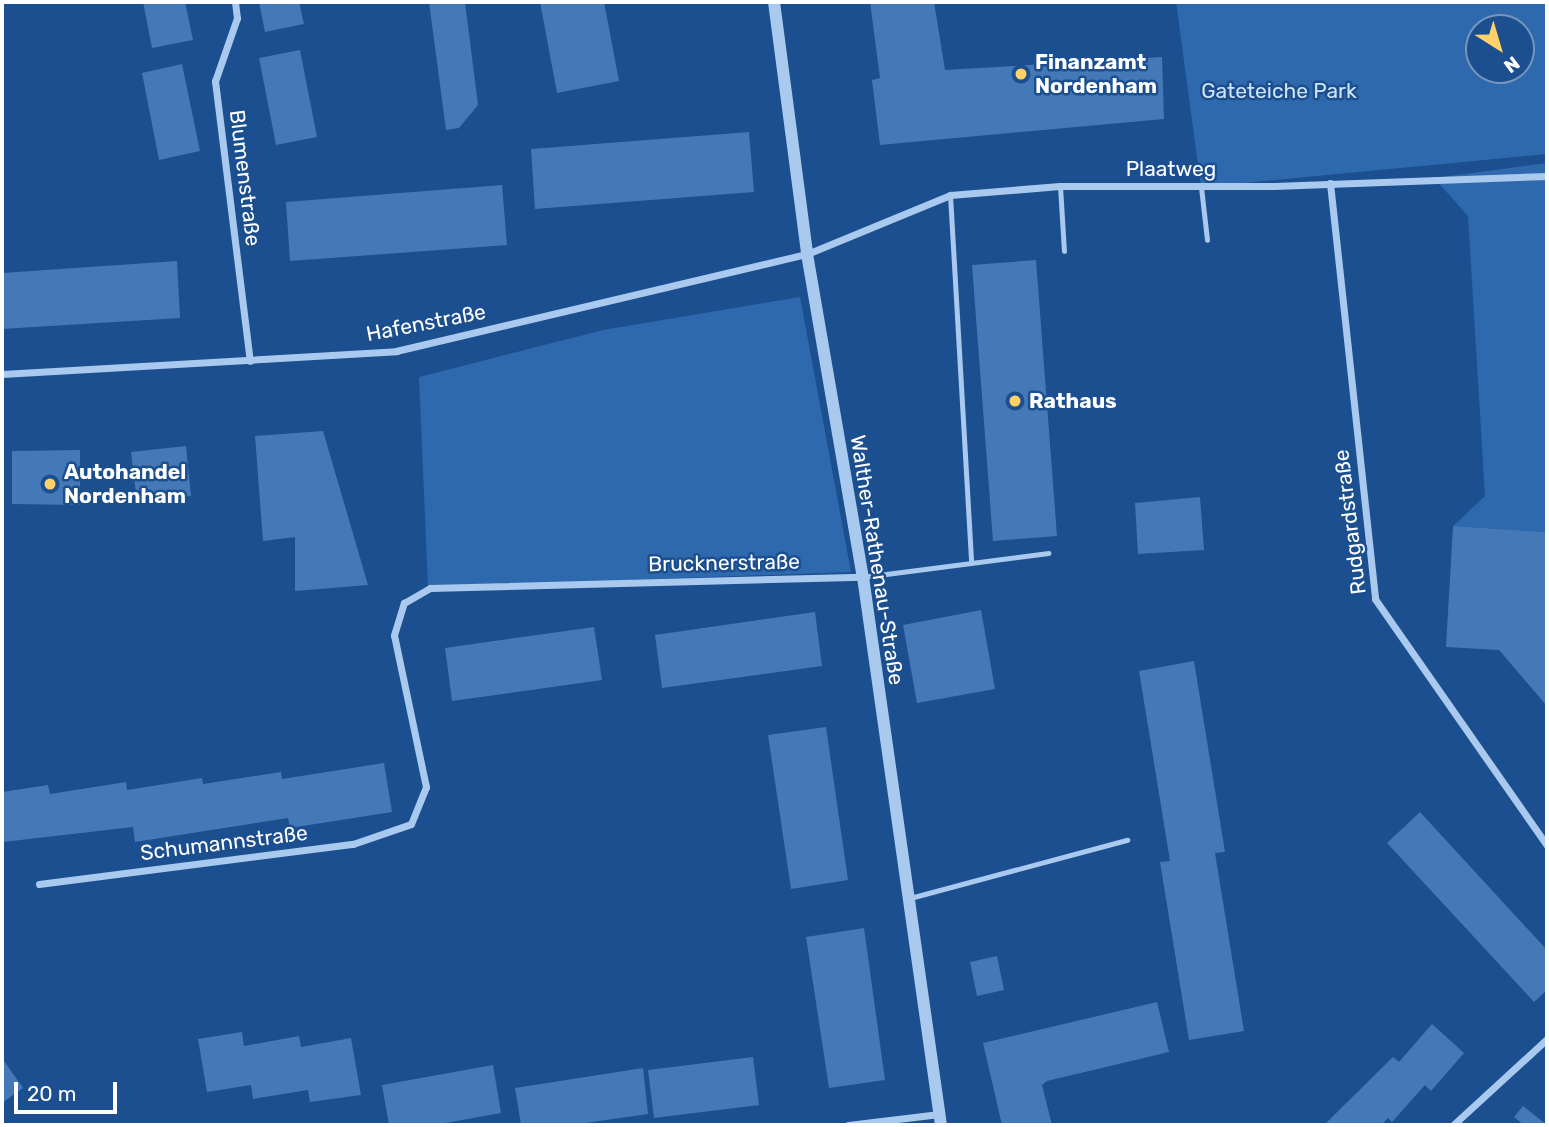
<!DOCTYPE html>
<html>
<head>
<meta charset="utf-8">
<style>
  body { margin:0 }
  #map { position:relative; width:1549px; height:1127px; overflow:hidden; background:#1b4f8f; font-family:Rubik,sans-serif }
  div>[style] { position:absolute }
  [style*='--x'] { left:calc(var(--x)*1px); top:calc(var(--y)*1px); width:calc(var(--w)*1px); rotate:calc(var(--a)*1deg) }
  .green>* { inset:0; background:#2e69ad }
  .building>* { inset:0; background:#4478b7 }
  .service>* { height:5px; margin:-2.5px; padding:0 2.5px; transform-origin:2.5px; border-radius:2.5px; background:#a9c9ee }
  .minor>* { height:7px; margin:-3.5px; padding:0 3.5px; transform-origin:3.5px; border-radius:3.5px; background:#a9c9ee }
  .tertiary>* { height:12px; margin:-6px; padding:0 6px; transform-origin:6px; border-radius:6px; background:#a9c9ee }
  .dots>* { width:19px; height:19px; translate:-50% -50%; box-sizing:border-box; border:4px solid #1b4f8f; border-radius:50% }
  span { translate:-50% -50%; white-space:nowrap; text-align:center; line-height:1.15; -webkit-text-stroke:5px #1b4f8f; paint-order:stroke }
  .poi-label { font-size:21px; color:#fff; font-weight:700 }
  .left { translate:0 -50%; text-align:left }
  .park-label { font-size:21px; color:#cfe3fa }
  .street-label { font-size:21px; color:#fff }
  .frame { position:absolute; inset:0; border:4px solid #fff; pointer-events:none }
  .north { position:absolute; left:1465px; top:14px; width:70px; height:70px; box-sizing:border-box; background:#1b4f8f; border:2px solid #7695bc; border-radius:50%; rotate:143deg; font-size:19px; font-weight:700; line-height:28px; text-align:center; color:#fff }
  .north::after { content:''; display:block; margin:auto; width:24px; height:32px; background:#ffd166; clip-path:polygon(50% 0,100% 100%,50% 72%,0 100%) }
  .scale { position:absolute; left:14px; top:1082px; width:103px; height:32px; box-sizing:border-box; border:4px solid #fff; border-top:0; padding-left:9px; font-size:21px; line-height:24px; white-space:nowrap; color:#fff; -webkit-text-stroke:5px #1b4f8f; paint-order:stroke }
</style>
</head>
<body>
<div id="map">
  <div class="green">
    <i style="clip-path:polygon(evenodd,1176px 2px,1547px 2px,1547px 154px,1201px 187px,1176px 2px,1479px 28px,1521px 28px,1521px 70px,1479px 70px,1479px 28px)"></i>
    <i style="clip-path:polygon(1547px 163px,1547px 532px,1453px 526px,1485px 496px,1468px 216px,1434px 178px)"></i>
    <i style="clip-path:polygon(800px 297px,851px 572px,428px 587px,419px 377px,603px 330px)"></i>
  </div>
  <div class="building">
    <i style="clip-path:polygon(143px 2px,185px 2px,193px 40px,152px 48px)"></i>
    <i style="clip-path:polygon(259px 2px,299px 2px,304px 24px,265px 32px)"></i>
    <i style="clip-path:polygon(429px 2px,465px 2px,478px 105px,459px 128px,446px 130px)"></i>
    <i style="clip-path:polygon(540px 2px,604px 2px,619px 81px,557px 93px)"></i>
    <i style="clip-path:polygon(870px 2px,934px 2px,945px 70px,1162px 57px,1164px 119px,880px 145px,872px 80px,880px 78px)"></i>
    <i style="clip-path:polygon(300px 50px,317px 137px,276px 145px,259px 58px)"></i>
    <i style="clip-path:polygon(182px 64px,200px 151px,159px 160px,142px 73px)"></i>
    <i style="clip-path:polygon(749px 132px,754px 192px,535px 209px,531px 149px)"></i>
    <i style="clip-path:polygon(502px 185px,507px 245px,290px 261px,286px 202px)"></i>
    <i style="clip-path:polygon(1036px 260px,1057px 536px,993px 541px,972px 265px)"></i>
    <i style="clip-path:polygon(177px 261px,180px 318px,2px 329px,2px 273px)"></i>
    <i style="clip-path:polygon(323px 431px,368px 585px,295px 591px,295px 537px,263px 541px,255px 436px)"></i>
    <i style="clip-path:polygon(186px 446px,191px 496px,137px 502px,131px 452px)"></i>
    <i style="clip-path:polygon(80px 450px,80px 505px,12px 504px,12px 451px)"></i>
    <i style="clip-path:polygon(1200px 497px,1204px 550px,1138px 554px,1135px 503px)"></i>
    <i style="clip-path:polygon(1453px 526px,1547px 532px,1547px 706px,1499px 650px,1446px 647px)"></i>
    <i style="clip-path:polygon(981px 610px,995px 689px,917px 703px,903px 625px)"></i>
    <i style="clip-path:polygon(815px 612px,822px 666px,662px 688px,655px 635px)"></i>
    <i style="clip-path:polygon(594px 627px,602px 680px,452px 701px,445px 648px)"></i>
    <i style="clip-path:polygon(1194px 661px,1225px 852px,1215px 853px,1244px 1031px,1189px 1040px,1160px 862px,1170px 861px,1139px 671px)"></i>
    <i style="clip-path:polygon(826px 727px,848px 880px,791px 889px,768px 735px)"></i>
    <i style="clip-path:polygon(384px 763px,392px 812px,290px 828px,288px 818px,135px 842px,133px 827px,3px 842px,2px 792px,48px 785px,50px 794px,126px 782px,127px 790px,202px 778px,203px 784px,281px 772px,282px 779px)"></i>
    <i style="clip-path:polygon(1420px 812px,1547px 950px,1547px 990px,1534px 1002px,1387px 843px)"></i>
    <i style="clip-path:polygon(864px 928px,885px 1080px,829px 1088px,806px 937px)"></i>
    <i style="clip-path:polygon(997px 956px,1004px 990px,977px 996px,970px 962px)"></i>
    <i style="clip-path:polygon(1157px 1002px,1169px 1052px,1047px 1081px,1042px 1085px,1052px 1125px,1002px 1125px,983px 1043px)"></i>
    <i style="clip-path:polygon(1432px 1024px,1464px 1053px,1431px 1091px,1425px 1085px,1392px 1122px,1388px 1118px,1381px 1125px,1324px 1125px,1393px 1057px,1399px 1062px)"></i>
    <i style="clip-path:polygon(242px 1032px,244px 1046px,299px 1036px,301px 1047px,351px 1038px,361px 1095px,310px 1102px,308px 1090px,253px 1099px,251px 1085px,207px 1092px,198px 1039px)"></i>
    <i style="clip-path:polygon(753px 1057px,759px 1105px,654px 1118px,648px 1070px)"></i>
    <i style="clip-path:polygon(2px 1058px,23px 1088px,2px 1103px)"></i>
    <i style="clip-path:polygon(493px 1065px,501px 1113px,434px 1125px,389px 1125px,382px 1085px)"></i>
    <i style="clip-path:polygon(643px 1068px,648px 1114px,571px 1125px,521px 1125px,515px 1088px)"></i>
    <i style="clip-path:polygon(1523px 1106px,1547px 1125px,1524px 1125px,1514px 1117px)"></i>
  </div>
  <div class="service">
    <i style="--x:1060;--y:186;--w:65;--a:86.5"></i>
    <i style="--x:1201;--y:187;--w:53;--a:83.5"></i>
    <i style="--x:950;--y:195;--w:366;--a:86.7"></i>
    <i style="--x:863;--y:577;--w:187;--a:-7.4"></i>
    <i style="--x:910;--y:898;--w:225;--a:-15"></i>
  </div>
  <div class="minor">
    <i style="--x:235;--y:2;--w:16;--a:83"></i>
    <i style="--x:237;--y:18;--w:67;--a:109.2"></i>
    <i style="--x:215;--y:81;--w:282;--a:82.9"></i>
    <i style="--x:1330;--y:183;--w:418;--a:83.8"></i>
    <i style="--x:1375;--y:599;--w:301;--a:55.1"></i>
    <i style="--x:2;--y:374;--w:395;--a:-3.3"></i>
    <i style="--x:396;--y:351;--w:422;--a:-13.3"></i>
    <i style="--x:807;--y:254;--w:155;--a:-22.4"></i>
    <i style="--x:950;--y:195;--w:110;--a:-4.7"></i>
    <i style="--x:1060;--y:186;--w:214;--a:0"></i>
    <i style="--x:1274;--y:186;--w:273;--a:-2.1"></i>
    <i style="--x:39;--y:884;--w:317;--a:-7.3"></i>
    <i style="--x:353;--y:844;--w:61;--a:-19"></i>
    <i style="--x:411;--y:824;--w:40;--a:-68"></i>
    <i style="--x:426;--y:787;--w:155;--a:-101.9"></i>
    <i style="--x:394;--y:635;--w:34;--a:-73"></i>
    <i style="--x:404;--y:603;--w:30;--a:-30"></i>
    <i style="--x:430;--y:588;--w:433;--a:-1.5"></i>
    <i style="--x:848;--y:1125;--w:92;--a:-6.9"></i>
    <i style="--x:1453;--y:1125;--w:127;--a:-42.5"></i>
  </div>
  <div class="tertiary">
    <i style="--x:774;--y:2;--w:254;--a:82.5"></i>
    <i style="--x:807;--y:254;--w:328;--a:80.2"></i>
    <i style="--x:863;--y:577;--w:554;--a:81.9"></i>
  </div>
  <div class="dots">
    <i style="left:1021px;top:74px;background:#ffd166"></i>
    <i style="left:1015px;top:401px;background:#ffd166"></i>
    <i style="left:50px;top:484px;background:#ffd166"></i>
  </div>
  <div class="poi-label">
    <span class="left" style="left:1035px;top:74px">Finanzamt<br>Nordenham</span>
    <span class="left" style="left:1029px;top:401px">Rathaus</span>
    <span class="left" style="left:64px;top:484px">Autohandel<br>Nordenham</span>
  </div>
  <div class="park-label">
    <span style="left:1279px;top:91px">Gateteiche Park</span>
  </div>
  <div class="street-label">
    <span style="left:1171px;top:169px">Plaatweg</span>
    <span style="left:245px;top:178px;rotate:83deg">Blumenstraße</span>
    <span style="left:426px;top:323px;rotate:-11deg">Hafenstraße</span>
    <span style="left:1350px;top:522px;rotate:-97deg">Rudgardstraße</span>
    <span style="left:877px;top:560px;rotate:81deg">Walther-Rathenau-Straße</span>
    <span style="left:724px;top:563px;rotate:-1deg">Brucknerstraße</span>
    <span style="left:224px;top:843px;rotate:-7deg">Schumannstraße</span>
  </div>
  <div class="frame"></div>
  <div class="north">N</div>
  <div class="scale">20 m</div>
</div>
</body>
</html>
